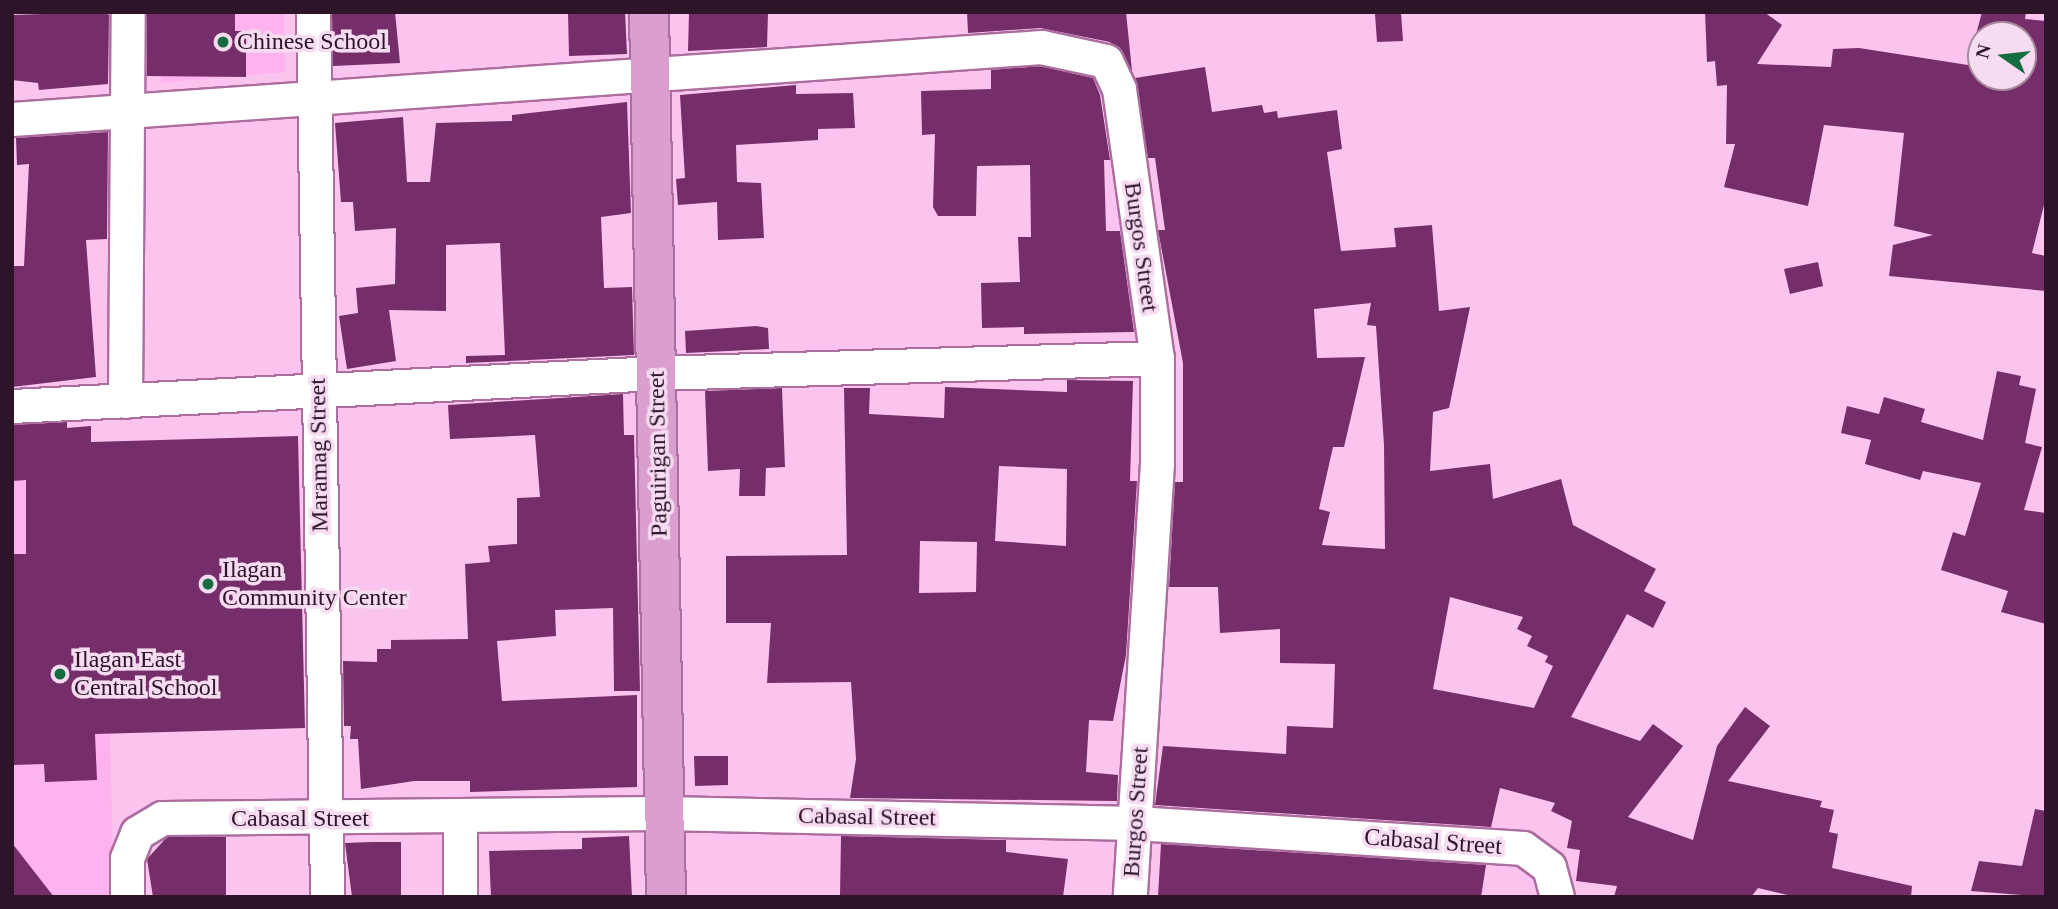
<!DOCTYPE html>
<html>
<head>
<meta charset="utf-8">
<style>
  body { margin:0 }
  #map { position:relative; width:2058px; height:909px; overflow:hidden; background:#fbc4ef; font-family:"Times New Roman",serif }
  div>[style] { position:absolute }
  [style*='--x'] { left:calc(var(--x)*1px); top:calc(var(--y)*1px); width:calc(var(--w)*1px); rotate:calc(var(--a)*1deg) }
  .built>* { inset:0; background:#feb3ee }
  .building>* { inset:0; background:#752e69 }
  .roads { filter:drop-shadow(2px 0 #ac6d9f) drop-shadow(-2px 0 #ac6d9f) drop-shadow(0 2px #ac6d9f) drop-shadow(0 -2px #ac6d9f) }
  .minor>* { height:33px; margin:-16.5px; padding:0 16.5px; transform-origin:16.5px; border-radius:16.5px; background:#fff }
  .major>* { height:38px; margin:-19px; padding:0 19px; transform-origin:19px; border-radius:19px; background:#da9fcf }
  .dots>* { width:19px; height:19px; translate:-50% -50%; box-sizing:border-box; border:4px solid #f7dbf0; border-radius:50% }
  span { translate:-50% -50%; white-space:nowrap; text-align:center; line-height:1.15; -webkit-text-stroke:7px #f7dbf0; paint-order:stroke }
  .poi-label { font-size:24px; color:#2e1429 }
  .left { translate:0 -50%; text-align:left }
  .street-label { font-size:24px; color:#2e1429 }
  .frame { position:absolute; inset:0; border:14px solid #2e1429; pointer-events:none }
  .north { position:absolute; left:1967px; top:21px; width:70px; height:70px; box-sizing:border-box; background:#f7dbf0; border:2px solid #a78ba0; border-radius:50%; rotate:284deg; font-size:19px; font-weight:700; line-height:28px; text-align:center; color:#2e1429 }
  .north::after { content:''; display:block; margin:auto; width:24px; height:32px; background:#176d3f; clip-path:polygon(50% 0,100% 100%,50% 72%,0 100%) }
</style>
</head>
<body>
<div id="map">
  <div class="built">
    <i style="clip-path:polygon(161px 12px,284px 12px,285px 72px,161px 83px)"></i>
    <i style="clip-path:polygon(79px 431px,103px 451px,114px 897px,12px 897px,12px 435px)"></i>
  </div>
  <div class="building">
    <i style="clip-path:polygon(103px 12px,109px 15px,108px 84px,39px 90px,38px 83px,12px 80px,12px 15px)"></i>
    <i style="clip-path:polygon(147px 12px,235px 12px,235px 31px,246px 31px,246px 77px,147px 76px)"></i>
    <i style="clip-path:polygon(332px 12px,395px 12px,400px 63px,333px 66px)"></i>
    <i style="clip-path:polygon(568px 12px,625px 12px,627px 54px,569px 56px)"></i>
    <i style="clip-path:polygon(689px 12px,768px 12px,767px 47px,688px 51px)"></i>
    <i style="clip-path:polygon(967px 12px,1126px 12px,1132px 71px,1110px 42px,1040px 28px,968px 33px)"></i>
    <i style="clip-path:polygon(evenodd,1705px 12px,1764px 12px,1782px 25px,1757px 64px,1831px 67px,1833px 49px,1859px 48px,1968px 65px,1982px 12px,2026px 12px,2025px 19px,2046px 21px,2046px 197px,2032px 253px,2046px 256px,2046px 291px,1889px 276px,1893px 245px,1933px 235px,1894px 226px,1904px 133px,1824px 125px,1808px 206px,1724px 187px,1735px 144px,1726px 144px,1727px 85px,1717px 86px,1715px 61px,1707px 62px,1705px 12px,1981px 35px,2023px 35px,2023px 77px,1981px 77px,1981px 35px)"></i>
    <i style="clip-path:polygon(1401px 13px,1403px 41px,1377px 42px,1375px 14px)"></i>
    <i style="clip-path:polygon(1040px 66px,1093px 78px,1100px 95px,1110px 160px,1104px 160px,1106px 231px,1120px 231px,1134px 332px,1024px 334px,1024px 327px,982px 328px,981px 283px,1020px 282px,1018px 237px,1031px 237px,1030px 165px,977px 166px,976px 216px,938px 216px,933px 207px,935px 134px,922px 135px,921px 91px,991px 89px,991px 70px)"></i>
    <i style="clip-path:polygon(evenodd,1205px 67px,1212px 112px,1262px 105px,1264px 113px,1277px 111px,1278px 118px,1337px 110px,1342px 149px,1327px 152px,1341px 251px,1396px 247px,1394px 228px,1432px 225px,1439px 311px,1470px 307px,1449px 408px,1433px 412px,1430px 471px,1490px 464px,1493px 499px,1561px 479px,1573px 525px,1656px 569px,1644px 591px,1666px 602px,1653px 628px,1627px 614px,1571px 717px,1640px 741px,1653px 724px,1683px 746px,1628px 817px,1693px 840px,1717px 746px,1745px 707px,1770px 726px,1728px 781px,1822px 801px,1820px 807px,1834px 810px,1829px 832px,1838px 834px,1832px 868px,1912px 886px,1911px 897px,1796px 897px,1758px 888px,1751px 897px,1614px 897px,1617px 886px,1576px 881px,1580px 850px,1567px 848px,1572px 821px,1551px 811px,1555px 803px,1500px 788px,1491px 827px,1155px 805px,1163px 746px,1286px 754px,1287px 726px,1333px 728px,1335px 664px,1280px 663px,1280px 629px,1220px 633px,1218px 587px,1169px 587px,1175px 482px,1183px 482px,1183px 363px,1158px 230px,1165px 230px,1155px 158px,1148px 158px,1135px 78px,1205px 67px,1371px 303px,1367px 325px,1376px 326px,1384px 445px,1385px 549px,1322px 545px,1330px 512px,1319px 509px,1333px 447px,1344px 447px,1365px 357px,1317px 358px,1314px 309px,1371px 303px,1205px 67px,1450px 597px,1523px 617px,1517px 629px,1532px 636px,1527px 646px,1548px 656px,1545px 662px,1553px 666px,1534px 708px,1433px 689px,1450px 597px)"></i>
    <i style="clip-path:polygon(796px 85px,796px 94px,853px 93px,855px 128px,818px 129px,818px 140px,736px 145px,737px 182px,761px 183px,764px 238px,718px 240px,717px 202px,678px 205px,676px 179px,685px 178px,680px 95px)"></i>
    <i style="clip-path:polygon(627px 102px,631px 213px,601px 217px,604px 288px,632px 287px,634px 355px,466px 363px,466px 356px,505px 355px,500px 243px,446px 245px,446px 311px,389px 310px,396px 361px,347px 369px,339px 316px,358px 313px,356px 288px,395px 284px,396px 228px,355px 231px,353px 202px,341px 202px,335px 123px,403px 117px,407px 182px,430px 182px,436px 123px,512px 121px,512px 115px)"></i>
    <i style="clip-path:polygon(108px 132px,107px 239px,86px 240px,96px 377px,12px 387px,12px 266px,24px 266px,29px 164px,17px 165px,16px 138px)"></i>
    <i style="clip-path:polygon(1818px 262px,1823px 286px,1790px 294px,1784px 269px)"></i>
    <i style="clip-path:polygon(756px 326px,768px 328px,769px 349px,686px 353px,685px 331px)"></i>
    <i style="clip-path:polygon(1997px 371px,2021px 376px,2019px 385px,2036px 389px,2025px 443px,2042px 447px,2024px 510px,2046px 513px,2046px 624px,2001px 612px,2008px 591px,1941px 570px,1953px 532px,1965px 536px,1981px 483px,1923px 471px,1920px 480px,1865px 464px,1871px 440px,1841px 433px,1847px 406px,1879px 414px,1884px 397px,1925px 409px,1921px 422px,1983px 440px)"></i>
    <i style="clip-path:polygon(evenodd,1067px 380px,1133px 381px,1130px 481px,1137px 481px,1126px 655px,1113px 721px,1089px 720px,1086px 772px,1118px 775px,1117px 801px,850px 798px,856px 759px,851px 682px,767px 683px,771px 623px,726px 623px,726px 556px,847px 555px,844px 388px,870px 388px,869px 414px,944px 418px,945px 387px,1067px 392px,1067px 380px,999px 466px,1067px 469px,1066px 546px,995px 541px,999px 466px,1067px 380px,920px 541px,977px 542px,976px 592px,919px 593px,920px 541px)"></i>
    <i style="clip-path:polygon(782px 388px,785px 467px,766px 468px,765px 496px,739px 496px,740px 469px,708px 471px,705px 391px)"></i>
    <i style="clip-path:polygon(623px 394px,624px 435px,634px 435px,640px 691px,614px 691px,613px 608px,555px 610px,556px 636px,497px 641px,502px 701px,637px 695px,637px 787px,470px 792px,470px 781px,414px 781px,361px 789px,358px 739px,350px 739px,351px 726px,344px 726px,343px 661px,377px 662px,377px 649px,391px 649px,391px 640px,468px 639px,465px 564px,490px 562px,488px 546px,517px 544px,517px 498px,540px 497px,535px 435px,450px 439px,448px 405px)"></i>
    <i style="clip-path:polygon(67px 422px,67px 428px,91px 426px,91px 442px,298px 436px,305px 728px,95px 734px,97px 780px,45px 782px,44px 764px,12px 765px,12px 554px,26px 554px,26px 480px,12px 481px,12px 425px)"></i>
    <i style="clip-path:polygon(694px 756px,728px 756px,728px 785px,695px 786px)"></i>
    <i style="clip-path:polygon(2035px 809px,2046px 811px,2046px 897px,1971px 891px,1979px 861px,2022px 866px)"></i>
    <i style="clip-path:polygon(629px 836px,632px 897px,491px 897px,489px 851px,582px 849px,582px 838px)"></i>
    <i style="clip-path:polygon(841px 836px,1006px 840px,1006px 852px,1068px 859px,1063px 897px,840px 895px)"></i>
    <i style="clip-path:polygon(167px 837px,226px 837px,226px 897px,153px 897px,147px 859px)"></i>
    <i style="clip-path:polygon(372px 842px,401px 842px,401px 897px,352px 897px,345px 843px)"></i>
    <i style="clip-path:polygon(12px 843px,54px 897px,12px 897px)"></i>
    <i style="clip-path:polygon(1161px 844px,1486px 865px,1481px 897px,1158px 897px)"></i>
  </div>
  <div class="roads">
    <div class="minor">
      <i style="--x:313;--y:12;--w:885;--a:89.09"></i>
      <i style="--x:12;--y:119;--w:1032;--a:-4"></i>
      <i style="--x:1041;--y:47;--w:66;--a:12.2"></i>
      <i style="--x:1106;--y:61;--w:31;--a:65"></i>
      <i style="--x:1119;--y:89;--w:272;--a:82"></i>
      <i style="--x:1157;--y:358;--w:105;--a:90"></i>
      <i style="--x:1157;--y:463;--w:435;--a:93.6"></i>
      <i style="--x:125;--y:401;--w:389;--a:-89.6"></i>
      <i style="--x:12;--y:406;--w:645;--a:-2.93"></i>
      <i style="--x:656;--y:373;--w:501;--a:-1.71"></i>
      <i style="--x:127;--y:897;--w:39;--a:-90"></i>
      <i style="--x:127;--y:858;--w:27;--a:-68"></i>
      <i style="--x:137;--y:833;--w:29;--a:-31"></i>
      <i style="--x:162;--y:818;--w:502;--a:-0.57"></i>
      <i style="--x:664;--y:813;--w:472;--a:1.2"></i>
      <i style="--x:1136;--y:823;--w:388;--a:3.7"></i>
      <i style="--x:1523;--y:848;--w:32;--a:36"></i>
      <i style="--x:1549;--y:867;--w:31;--a:75"></i>
      <i style="--x:460;--y:897;--w:80;--a:-90"></i>
    </div>
    <div class="major">
      <i style="--x:649;--y:12;--w:885;--a:88.9"></i>
    </div>
  </div>
  <div class="dots">
    <i style="left:223px;top:42px;background:#176d3f"></i>
    <i style="left:208px;top:584px;background:#176d3f"></i>
    <i style="left:60px;top:674px;background:#176d3f"></i>
  </div>
  <div class="poi-label">
    <span class="left" style="left:237px;top:42px">Chinese School</span>
    <span class="left" style="left:222px;top:584px">Ilagan<br>Community Center</span>
    <span class="left" style="left:74px;top:674px">Ilagan East<br>Central School</span>
  </div>
  <div class="street-label">
    <span style="left:1141px;top:247px;rotate:82deg">Burgos Street</span>
    <span style="left:658px;top:454px;rotate:-91deg">Paguirigan Street</span>
    <span style="left:319px;top:455px;rotate:-91deg">Maramag Street</span>
    <span style="left:1136px;top:812px;rotate:-86deg">Burgos Street</span>
    <span style="left:867px;top:817px;rotate:1deg">Cabasal Street</span>
    <span style="left:300px;top:819px">Cabasal Street</span>
    <span style="left:1433px;top:842px;rotate:4deg">Cabasal Street</span>
  </div>
  <div class="frame"></div>
  <div class="north">N</div>
</div>
</body>
</html>
